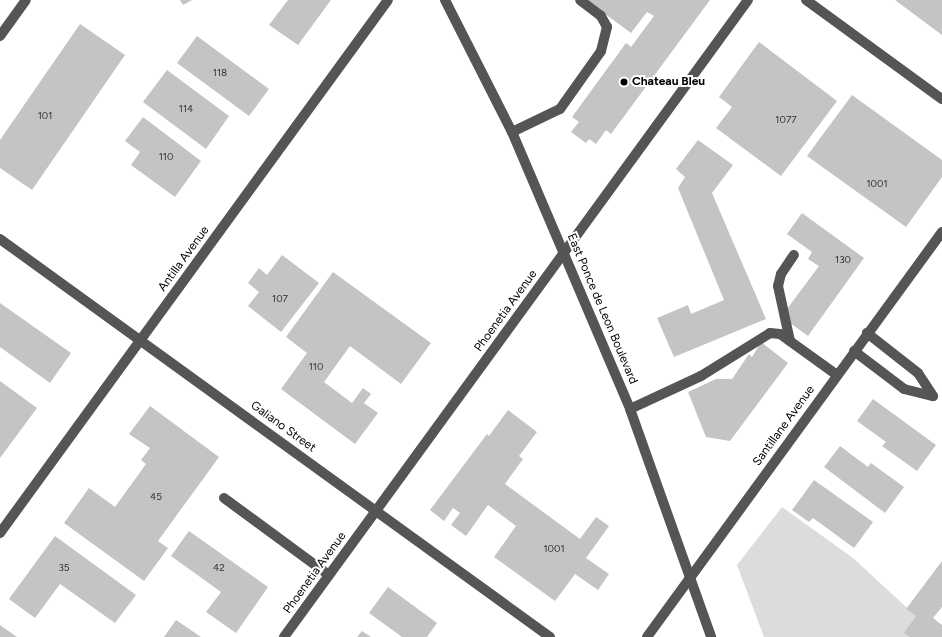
<!DOCTYPE html>
<html>
<head>
<meta charset="utf-8">
<style>
  body { margin:0 }
  #map { position:relative; width:942px; height:637px; overflow:hidden; background:#fff; font-family:Figtree,sans-serif }
  div>[style] { position:absolute }
  [style*='--x'] { left:calc(var(--x)*1px); top:calc(var(--y)*1px); width:calc(var(--w)*1px); rotate:calc(var(--a)*1deg) }
  .green>* { inset:0; background:#dcdcdc }
  .building>* { inset:0; background:#c4c4c4 }
  .minor>* { height:10px; margin:-5px; padding:0 5px; transform-origin:5px; border-radius:5px; background:#555 }
  .dots>* { width:11px; height:11px; translate:-50% -50%; box-sizing:border-box; border:2px solid #fff; border-radius:50% }
  span { translate:-50% -50%; white-space:nowrap; text-align:center; line-height:1.15; -webkit-text-stroke:4px #fff; paint-order:stroke }
  .number-label { font-size:10px; color:#313131 }
  .number-label span { -webkit-text-stroke-width:0 }
  .poi-label { font-size:12px; color:#000; font-weight:700 }
  .left { translate:0 -50%; text-align:left }
  .street-label { font-size:12px; color:#000 }
</style>
</head>
<body>
<div id="map">
  <div class="green">
    <i style="clip-path:polygon(782px 507px,853px 558px,916px 616px,910px 637px,764px 637px,737px 565px)"></i>
  </div>
  <div class="building">
    <i style="clip-path:polygon(180px 0,192px 0,183px 5px)"></i>
    <i style="clip-path:polygon(288px 0,331px 0,298px 45px,269px 25px)"></i>
    <i style="clip-path:polygon(586px 0,710px 0,611px 134px,606px 130px,596px 144px,589px 139px,586px 143px,571px 132px,579px 122px,572px 117px,626px 43px,631px 47px,654px 16px,647px 12px,631px 33px)"></i>
    <i style="clip-path:polygon(895px 0,942px 0,942px 35px)"></i>
    <i style="clip-path:polygon(80px 24px,125px 55px,32px 190px,0 168px,0 140px)"></i>
    <i style="clip-path:polygon(197px 36px,269px 89px,249px 116px,177px 63px)"></i>
    <i style="clip-path:polygon(759px 42px,837px 101px,781px 176px,716px 128px,732px 107px,719px 97px)"></i>
    <i style="clip-path:polygon(167px 70px,229px 116px,206px 149px,143px 102px)"></i>
    <i style="clip-path:polygon(852px 95px,942px 160px,942px 177px,906px 227px,807px 156px)"></i>
    <i style="clip-path:polygon(143px 117px,201px 161px,175px 197px,131px 165px,140px 152px,125px 141px)"></i>
    <i style="clip-path:polygon(698px 140px,733px 165px,712px 193px,766px 319px,674px 357px,657px 318px,688px 305px,691px 314px,724px 300px,678px 188px,685px 177px,676px 169px)"></i>
    <i style="clip-path:polygon(802px 213px,864px 258px,808px 336px,786px 320px,784px 313px,819px 266px,808px 259px,812px 252px,787px 234px)"></i>
    <i style="clip-path:polygon(282px 255px,319px 283px,281px 332px,248px 306px,259px 292px,248px 283px,259px 268px,267px 275px)"></i>
    <i style="clip-path:polygon(333px 272px,431px 343px,401px 384px,350px 346px,324px 382px,352px 403px,363px 388px,371px 394px,364px 403px,378px 413px,355px 444px,281px 389px,307px 353px,286px 337px)"></i>
    <i style="clip-path:polygon(0 303px,71px 353px,50px 383px,0 347px)"></i>
    <i style="clip-path:polygon(761px 342px,788px 363px,730px 441px,706px 437px,688px 392px,716px 379px,732px 379px,749px 354px,752px 357px)"></i>
    <i style="clip-path:polygon(0 381px,37px 408px,0 458px)"></i>
    <i style="clip-path:polygon(873px 399px,936px 445px,917px 471px,882px 446px,886px 442px,857px 421px)"></i>
    <i style="clip-path:polygon(150px 406px,219px 457px,158px 541px,168px 548px,144px 581px,64px 523px,89px 488px,115px 507px,146px 464px,141px 460px,150px 448px,129px 434px)"></i>
    <i style="clip-path:polygon(508px 410px,537px 432px,519px 456px,523px 459px,505px 484px,580px 539px,596px 517px,609px 526px,586px 558px,609px 574px,598px 590px,575px 574px,555px 601px,494px 557px,516px 526px,488px 505px,466px 536px,451px 525px,460px 513px,453px 508px,444px 521px,430px 510px,487px 434px,489px 436px)"></i>
    <i style="clip-path:polygon(840px 446px,868px 467px,871px 463px,904px 487px,885px 513px,824px 467px)"></i>
    <i style="clip-path:polygon(814px 480px,873px 522px,854px 548px,813px 518px,809px 522px,792px 510px)"></i>
    <i style="clip-path:polygon(189px 531px,268px 587px,236px 633px,206px 612px,221px 592px,171px 556px)"></i>
    <i style="clip-path:polygon(55px 536px,136px 595px,115px 623px,60px 584px,35px 618px,9px 599px)"></i>
    <i style="clip-path:polygon(942px 561px,942px 607px,933px 618px,942px 625px,942px 637px,910px 637px,904px 633px,916px 616px,906px 609px)"></i>
    <i style="clip-path:polygon(388px 587px,437px 623px,427px 637px,402px 637px,369px 613px)"></i>
    <i style="clip-path:polygon(176px 620px,201px 637px,164px 637px)"></i>
    <i style="clip-path:polygon(0 625px,17px 637px,0 637px)"></i>
    <i style="clip-path:polygon(362px 631px,371px 637px,357px 637px)"></i>
  </div>
  <div class="minor">
    <i style="--x:445;--y:0;--w:148;--a:63.1"></i>
    <i style="--x:512;--y:132;--w:301;--a:66.9"></i>
    <i style="--x:630;--y:409;--w:242;--a:70.4"></i>
    <i style="--x:806;--y:0;--w:168;--a:36.1"></i>
    <i style="--x:0;--y:36;--w:44;--a:-54.2"></i>
    <i style="--x:512;--y:132;--w:53;--a:-25.6"></i>
    <i style="--x:560;--y:109;--w:71;--a:-54.7"></i>
    <i style="--x:601;--y:51;--w:25;--a:-76"></i>
    <i style="--x:607;--y:27;--w:13;--a:-119"></i>
    <i style="--x:601;--y:16;--w:26;--a:-143"></i>
    <i style="--x:0;--y:239;--w:679;--a:35.89"></i>
    <i style="--x:790;--y:341;--w:56;--a:-102.3"></i>
    <i style="--x:778;--y:286;--w:12;--a:-76"></i>
    <i style="--x:781;--y:274;--w:23;--a:-56"></i>
    <i style="--x:854;--y:351;--w:63;--a:37.2"></i>
    <i style="--x:904;--y:389;--w:30;--a:14"></i>
    <i style="--x:933;--y:396;--w:27;--a:-123"></i>
    <i style="--x:918;--y:373;--w:65;--a:-141.9"></i>
    <i style="--x:630;--y:409;--w:78;--a:-24.9"></i>
    <i style="--x:701;--y:376;--w:81;--a:-31.9"></i>
    <i style="--x:770;--y:333;--w:10;--a:6"></i>
    <i style="--x:780;--y:334;--w:70;--a:35.7"></i>
    <i style="--x:224;--y:498;--w:130;--a:36.3"></i>
    <i style="--x:0;--y:533;--w:659;--a:-53.95"></i>
    <i style="--x:284;--y:637;--w:788;--a:-53.93"></i>
    <i style="--x:647;--y:637;--w:501;--a:-53.93"></i>
  </div>
  <div class="dots">
    <i style="left:624px;top:82px;background:#000"></i>
  </div>
  <div class="number-label">
    <span style="left:220px;top:73px">118</span>
    <span style="left:186px;top:109px">114</span>
    <span style="left:45px;top:116px">101</span>
    <span style="left:786px;top:120px">1077</span>
    <span style="left:166px;top:157px">110</span>
    <span style="left:877px;top:184px">1001</span>
    <span style="left:843px;top:260px">130</span>
    <span style="left:280px;top:299px">107</span>
    <span style="left:316px;top:367px">110</span>
    <span style="left:156px;top:497px">45</span>
    <span style="left:554px;top:549px">1001</span>
    <span style="left:64px;top:568px">35</span>
    <span style="left:219px;top:568px">42</span>
  </div>
  <div class="poi-label">
    <span class="left" style="left:632px;top:82px">Chateau Bleu</span>
  </div>
  <div class="street-label">
    <span style="left:184px;top:259px;rotate:-54deg">Antilla Avenue</span>
    <span style="left:602px;top:309px;rotate:67deg">East Ponce de Leon Boulevard</span>
    <span style="left:506px;top:311px;rotate:-54deg">Phoenetia Avenue</span>
    <span style="left:784px;top:426px;rotate:-54deg">Santillane Avenue</span>
    <span style="left:283px;top:427px;rotate:36deg">Galiano Street</span>
    <span style="left:315px;top:573px;rotate:-54deg">Phoenetia Avenue</span>
  </div>
</div>
</body>
</html>
